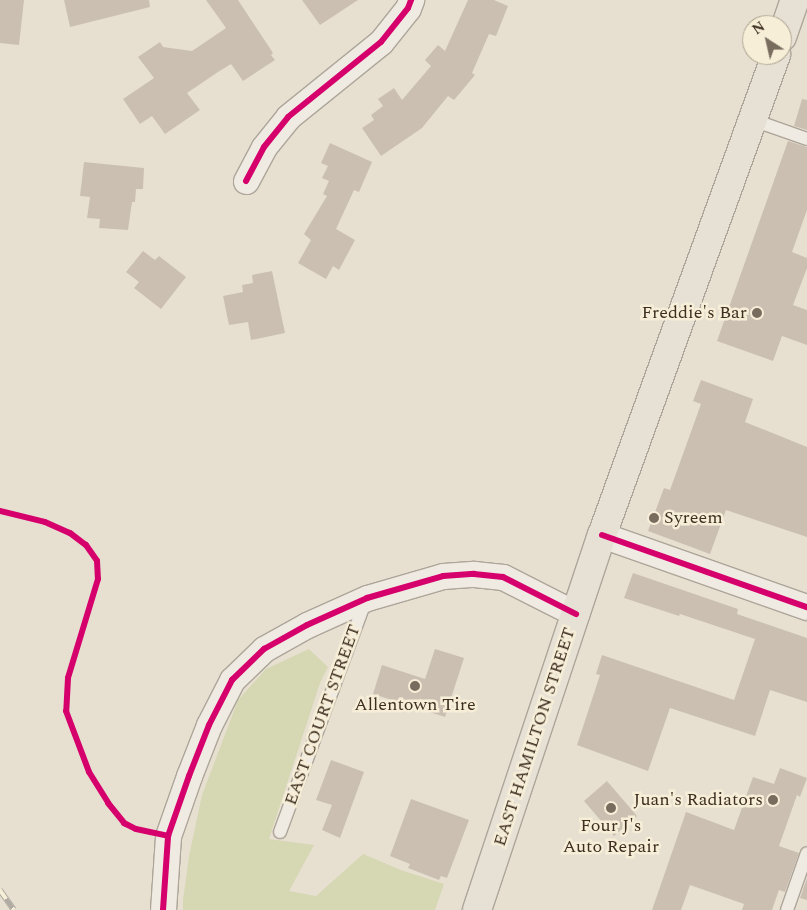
<!DOCTYPE html>
<html>
<head>
<meta charset="utf-8">
<style>
  body { margin:0 }
  #map { position:relative; width:807px; height:910px; overflow:hidden; background:#e7e0d1; font-family:Spectral,serif }
  div>[style] { position:absolute }
  [style*='--x'] { left:calc(var(--x)*1px); top:calc(var(--y)*1px); width:calc(var(--w)*1px); rotate:calc(var(--a)*1deg) }
  .green>* { inset:0; background:#d6d7b3 }
  .building>* { inset:0; background:#cbbfb2 }
  .roads { filter:drop-shadow(1px 0 #ada599) drop-shadow(-1px 0 #ada599) drop-shadow(0 1px #ada599) drop-shadow(0 -1px #ada599) }
  .service>* { height:12px; margin:-6px; padding:0 6px; transform-origin:6px; border-radius:6px; background:#efebe3 }
  .minor>* { height:25px; margin:-12.5px; padding:0 12.5px; transform-origin:12.5px; border-radius:12.5px; background:#efebe3 }
  .primary>* { height:28px; margin:-14px; padding:0 14px; transform-origin:14px; border-radius:14px; background:#e6e1d4 }
  .rail>* { height:5.5px; margin-top:-2.75px; transform-origin:0; background:repeating-linear-gradient(90deg,#f7eed8 0 11px,#afaaa2 0 22px); box-sizing:border-box; border-block:1px solid #afaaa2 }
  .cycleway>* { height:6px; margin:-3px; padding:0 3px; transform-origin:3px; border-radius:3px; background:#d6006c }
  .dots>* { width:14px; height:14px; translate:-50% -50%; box-sizing:border-box; border:2px solid #f7eed8; border-radius:50% }
  span { translate:-50% -50%; white-space:nowrap; text-align:center; line-height:1.15; -webkit-text-stroke:5px #f7eed8; paint-order:stroke }
  .poi-label { font-size:18px; color:#3d2e20 }
  .right { translate:-100% -50%; text-align:right }
  .left { translate:0 -50%; text-align:left }
  .street-label { font-size:18px; color:#3d2e20 }
  .north { position:absolute; left:742px; top:15px; width:50px; height:50px; box-sizing:border-box; background:#f7eed8; border:1px solid #ada18e; border-radius:50%; rotate:325deg; font-size:14px; font-weight:700; line-height:20px; text-align:center; color:#3d2e20 }
  .north::after { content:''; display:block; margin:auto; width:18px; height:22px; background:#786c5e; clip-path:polygon(50% 0,100% 100%,50% 72%,0 100%) }
</style>
</head>
<body>
<div id="map">
  <div class="green">
    <i style="clip-path:polygon(309px 649px,328px 667px,320px 683px,269px 839px,314px 845px,289px 891px,316px 896px,363px 854px,401px 870px,444px 884px,435px 910px,183px 910px,183px 900px,189px 856px,202px 795px,238px 700px,266px 669px)"></i>
  </div>
  <div class="building">
    <i style="clip-path:polygon(0 0,24px 0,19px 45px,0 43px)"></i>
    <i style="clip-path:polygon(64px 0,149px 0,150px 7px,70px 27px)"></i>
    <i style="clip-path:polygon(206px 0,238px 0,273px 53px,271px 55px,275px 60px,243px 81px,231px 64px,218px 72px,187px 93px,200px 110px,165px 134px,152px 116px,140px 124px,123px 99px,154px 78px,138px 57px,160px 42px,163px 47px,192px 51px,226px 28px)"></i>
    <i style="clip-path:polygon(302px 0,358px 0,320px 25px)"></i>
    <i style="clip-path:polygon(468px 0,494px 0,508px 6px,496px 36px,489px 34px,472px 73px,475px 75px,454px 100px,448px 96px,422px 128px,381px 156px,362px 128px,374px 120px,371px 115px,383px 106px,378px 99px,394px 88px,402px 100px,431px 66px,425px 60px,438px 45px,445px 51px)"></i>
    <i style="clip-path:polygon(802px 99px,807px 100px,807px 130px,794px 126px)"></i>
    <i style="clip-path:polygon(788px 141px,807px 147px,807px 210px,792px 252px,807px 258px,807px 268px,793px 305px,807px 310px,807px 345px,782px 336px,773px 361px,717px 341px)"></i>
    <i style="clip-path:polygon(330px 143px,372px 162px,359px 192px,354px 190px,336px 229px,355px 240px,339px 270px,333px 266px,326px 279px,298px 263px,311px 240px,304px 234px,327px 196px,323px 194px,329px 181px,322px 178px,328px 166px,321px 163px)"></i>
    <i style="clip-path:polygon(84px 162px,144px 168px,143px 189px,136px 189px,135px 202px,132px 202px,128px 230px,99px 228px,100px 219px,87px 218px,90px 197px,80px 196px)"></i>
    <i style="clip-path:polygon(143px 251px,155px 260px,159px 256px,186px 277px,161px 309px,134px 288px,139px 282px,126px 272px)"></i>
    <i style="clip-path:polygon(272px 271px,285px 333px,251px 340px,248px 322px,229px 325px,223px 296px,243px 292px,242px 285px,253px 283px,252px 275px)"></i>
    <i style="clip-path:polygon(701px 380px,753px 399px,745px 422px,807px 447px,807px 537px,726px 510px,710px 554px,648px 531px,664px 488px,670px 490px,701px 404px,693px 401px)"></i>
    <i style="clip-path:polygon(633px 573px,738px 609px,737px 614px,807px 638px,807px 702px,770px 690px,755px 736px,670px 708px,648px 771px,577px 745px,600px 675px,596px 674px,602px 655px,734px 700px,755px 639px,680px 614px,679px 616px,624px 598px)"></i>
    <i style="clip-path:polygon(435px 649px,464px 658px,445px 717px,373px 694px,382px 665px,425px 679px)"></i>
    <i style="clip-path:polygon(331px 760px,364px 772px,340px 838px,322px 830px,332px 805px,316px 800px)"></i>
    <i style="clip-path:polygon(780px 768px,807px 778px,800px 797px,797px 795px,779px 846px,799px 853px,785px 892px,779px 890px,772px 910px,742px 910px,744px 904px,690px 885px,681px 910px,652px 910px,686px 812px,734px 830px,753px 777px,774px 784px)"></i>
    <i style="clip-path:polygon(607px 781px,637px 816px,614px 836px,584px 801px)"></i>
    <i style="clip-path:polygon(411px 799px,469px 820px,447px 878px,441px 876px,439px 880px,408px 868px,410px 864px,390px 856px)"></i>
    <i style="clip-path:polygon(807px 878px,807px 900px,800px 898px)"></i>
  </div>
  <div class="roads">
    <div class="service">
      <i style="--x:753;--y:120;--w:57;--a:19.4"></i>
      <i style="--x:280;--y:832;--w:247;--a:-69.7"></i>
      <i style="--x:787;--y:910;--w:60;--a:-70.7"></i>
    </div>
    <div class="minor">
      <i style="--x:246;--y:181;--w:38;--a:-62"></i>
      <i style="--x:264;--y:147;--w:38;--a:-51"></i>
      <i style="--x:288;--y:117;--w:119;--a:-38.9"></i>
      <i style="--x:381;--y:42;--w:43;--a:-51.5"></i>
      <i style="--x:408;--y:8;--w:9;--a:-69"></i>
      <i style="--x:602;--y:535;--w:217;--a:19.4"></i>
      <i style="--x:163;--y:910;--w:74;--a:-86.1"></i>
      <i style="--x:168;--y:836;--w:64;--a:-70.7"></i>
      <i style="--x:189;--y:776;--w:55;--a:-68.6"></i>
      <i style="--x:209;--y:725;--w:51;--a:-62.9"></i>
      <i style="--x:232;--y:680;--w:45;--a:-44.1"></i>
      <i style="--x:264;--y:649;--w:49;--a:-29.2"></i>
      <i style="--x:307;--y:625;--w:66;--a:-24.2"></i>
      <i style="--x:367;--y:598;--w:79;--a:-16.1"></i>
      <i style="--x:443;--y:576;--w:31;--a:-4"></i>
      <i style="--x:474;--y:574;--w:29;--a:6"></i>
      <i style="--x:503;--y:577;--w:82;--a:26.9"></i>
    </div>
    <div class="primary">
      <i style="--x:782;--y:37;--w:39;--a:-71"></i>
      <i style="--x:477;--y:910;--w:395;--a:-71.6"></i>
      <i style="--x:602;--y:535;--w:511;--a:-70.07"></i>
    </div>
  </div>
  <div class="rail">
    <i style="--x:0;--y:890;--w:24;--a:55"></i>
  </div>
  <div class="cycleway">
    <i style="--x:246;--y:181;--w:38;--a:-62"></i>
    <i style="--x:264;--y:147;--w:38;--a:-51"></i>
    <i style="--x:288;--y:117;--w:119;--a:-38.9"></i>
    <i style="--x:381;--y:42;--w:43;--a:-51.5"></i>
    <i style="--x:408;--y:8;--w:9;--a:-69"></i>
    <i style="--x:0;--y:511;--w:46;--a:13.7"></i>
    <i style="--x:45;--y:522;--w:27;--a:24"></i>
    <i style="--x:70;--y:533;--w:20;--a:37"></i>
    <i style="--x:86;--y:545;--w:19;--a:55"></i>
    <i style="--x:97;--y:561;--w:18;--a:87"></i>
    <i style="--x:98;--y:579;--w:103;--a:106.9"></i>
    <i style="--x:68;--y:678;--w:33;--a:93"></i>
    <i style="--x:66;--y:711;--w:65;--a:69.3"></i>
    <i style="--x:89;--y:772;--w:36;--a:58"></i>
    <i style="--x:108;--y:803;--w:26;--a:51"></i>
    <i style="--x:124;--y:823;--w:13;--a:27"></i>
    <i style="--x:136;--y:829;--w:33;--a:12"></i>
    <i style="--x:602;--y:535;--w:217;--a:19.4"></i>
    <i style="--x:163;--y:910;--w:74;--a:-86.1"></i>
    <i style="--x:168;--y:836;--w:64;--a:-70.7"></i>
    <i style="--x:189;--y:776;--w:55;--a:-68.6"></i>
    <i style="--x:209;--y:725;--w:51;--a:-62.9"></i>
    <i style="--x:232;--y:680;--w:45;--a:-44.1"></i>
    <i style="--x:264;--y:649;--w:49;--a:-29.2"></i>
    <i style="--x:307;--y:625;--w:66;--a:-24.2"></i>
    <i style="--x:367;--y:598;--w:79;--a:-16.1"></i>
    <i style="--x:443;--y:576;--w:31;--a:-4"></i>
    <i style="--x:474;--y:574;--w:29;--a:6"></i>
    <i style="--x:503;--y:577;--w:82;--a:26.9"></i>
  </div>
  <div class="dots">
    <i style="left:757px;top:313px;background:#786c5e"></i>
    <i style="left:654px;top:518px;background:#786c5e"></i>
    <i style="left:415px;top:686px;background:#786c5e"></i>
    <i style="left:773px;top:800px;background:#786c5e"></i>
    <i style="left:611px;top:808px;background:#786c5e"></i>
  </div>
  <div class="poi-label">
    <span class="right" style="left:747px;top:313px">Freddie's Bar</span>
    <span class="left" style="left:664px;top:518px">Syreem</span>
    <span style="left:415px;top:705px">Allentown Tire</span>
    <span class="right" style="left:763px;top:800px">Juan's Radiators</span>
    <span style="left:611px;top:837px">Four J's<br>Auto Repair</span>
  </div>
  <div class="street-label">
    <span style="left:323px;top:715px;rotate:-70deg">EAST COURT STREET</span>
    <span style="left:535px;top:737px;rotate:-72deg">EAST HAMILTON STREET</span>
  </div>
  <div class="north">N</div>
</div>
</body>
</html>
